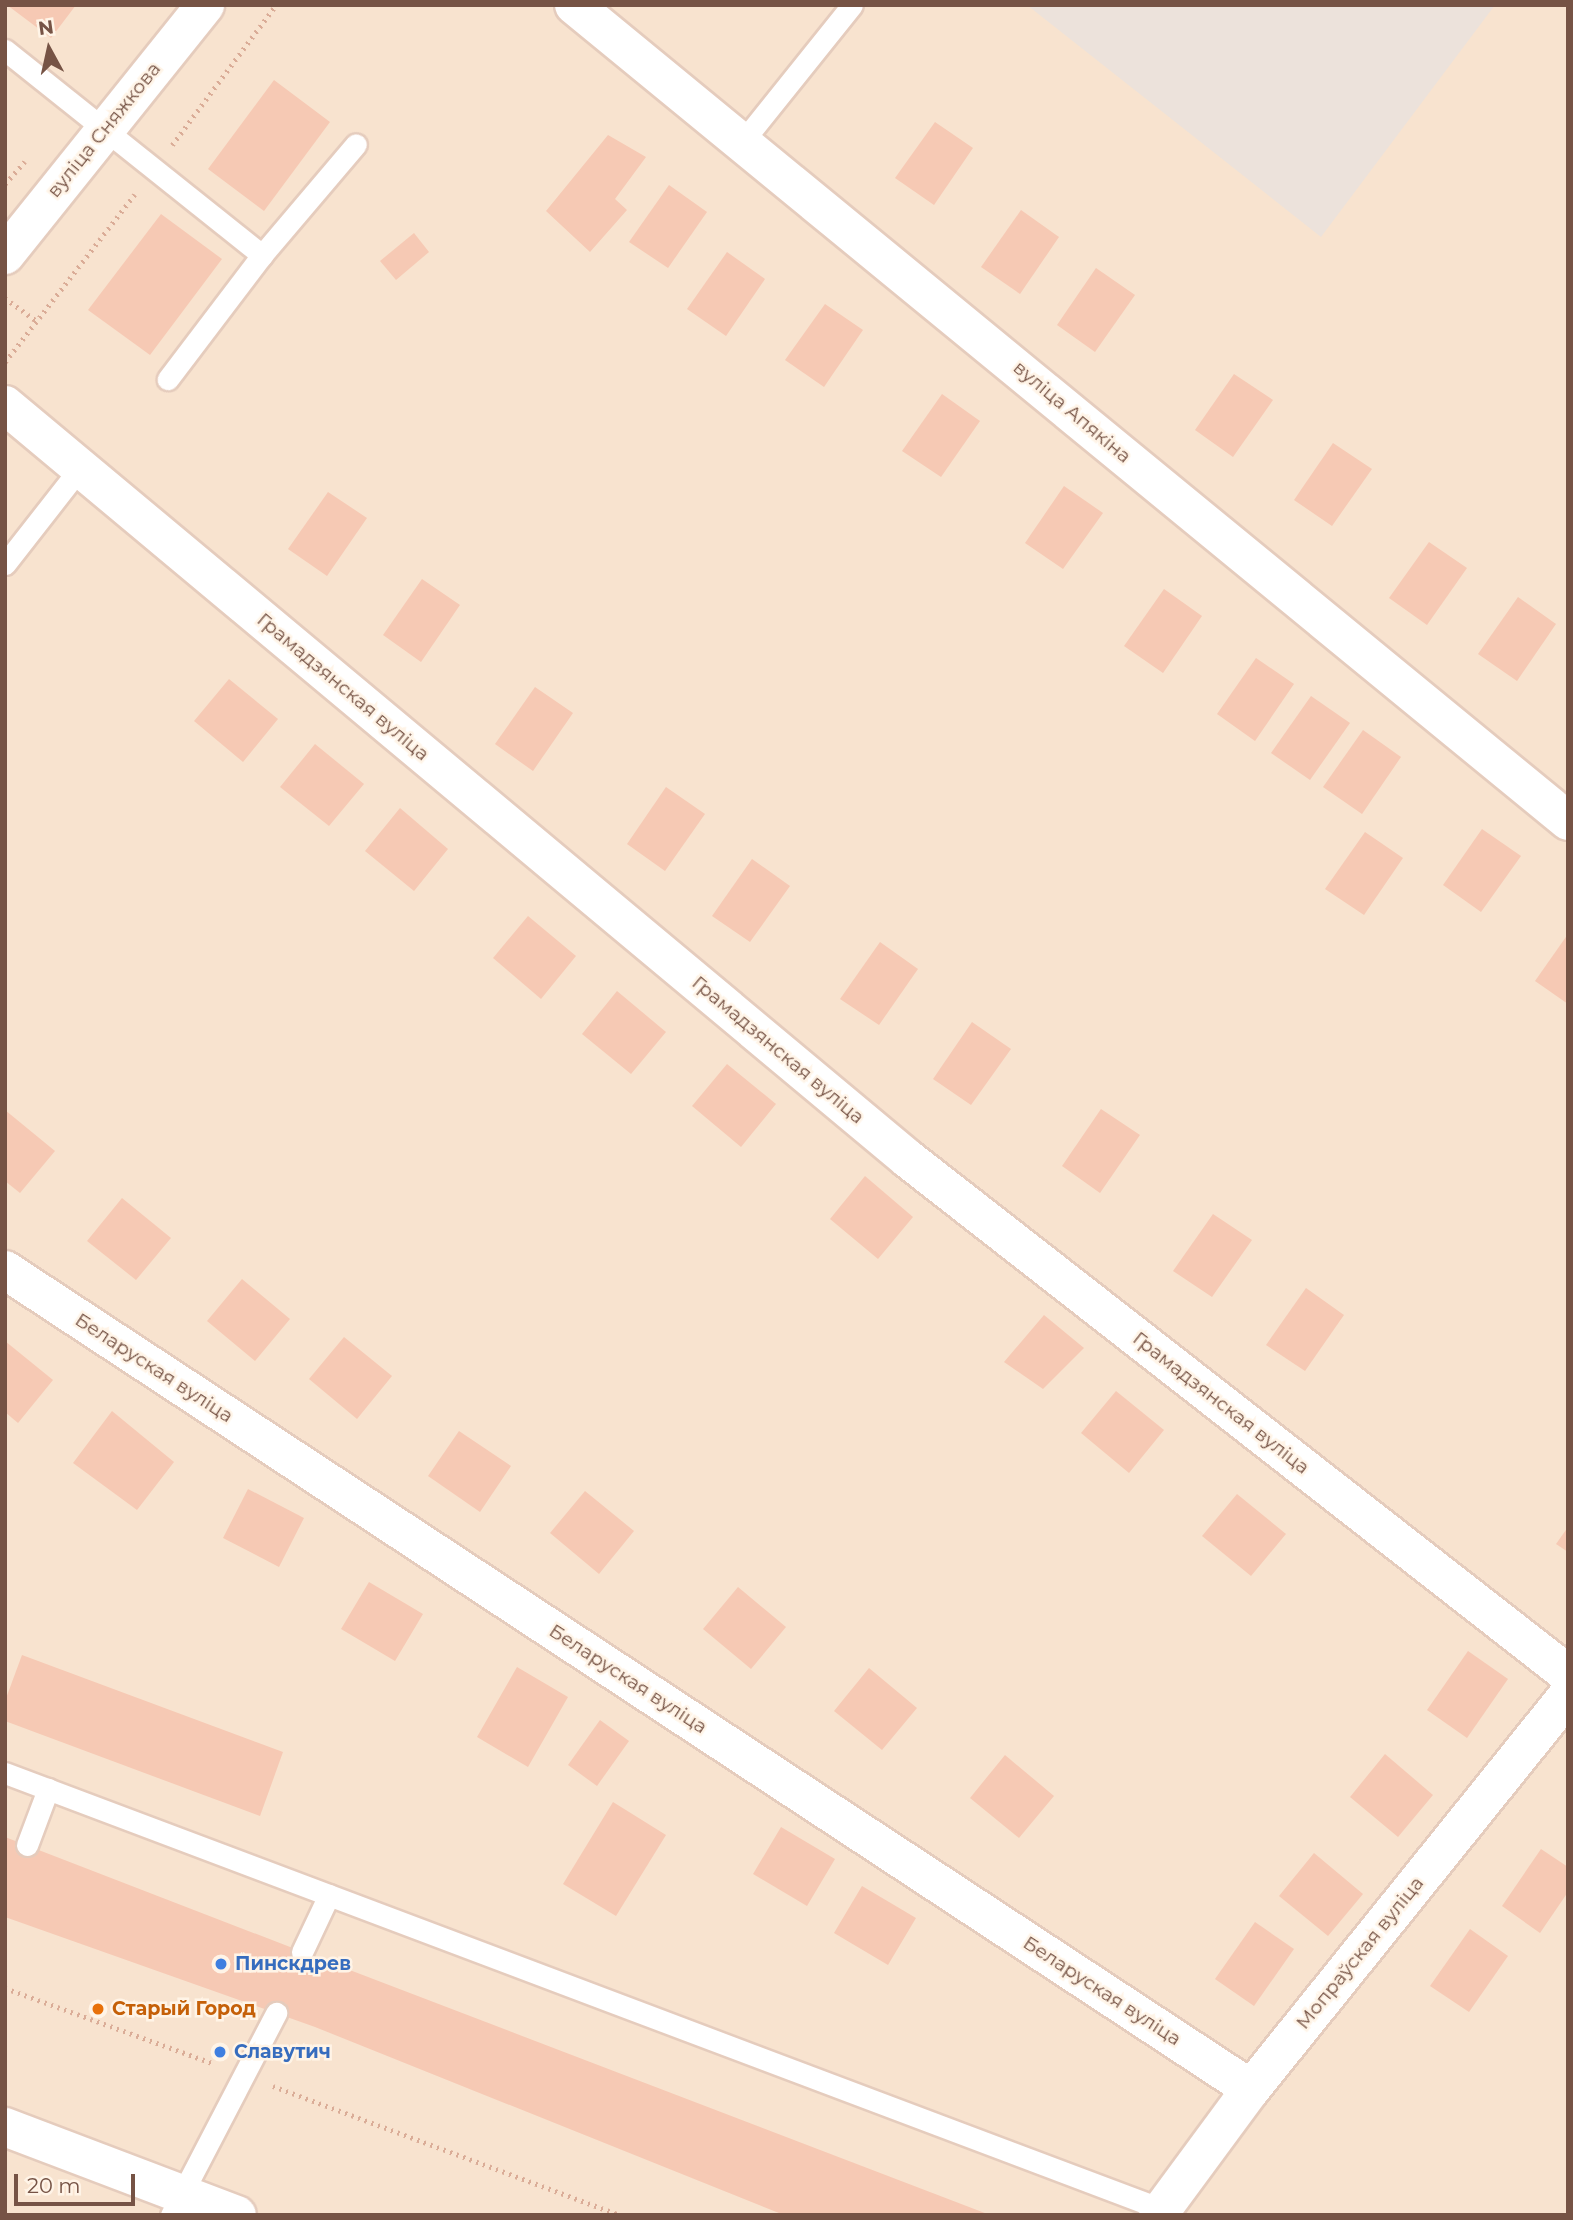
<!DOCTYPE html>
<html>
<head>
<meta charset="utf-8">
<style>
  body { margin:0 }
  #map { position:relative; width:1573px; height:2220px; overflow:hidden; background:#fef0df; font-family:Montserrat,sans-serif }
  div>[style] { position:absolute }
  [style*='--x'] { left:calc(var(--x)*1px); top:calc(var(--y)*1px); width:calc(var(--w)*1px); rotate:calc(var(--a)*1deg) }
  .residential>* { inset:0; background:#f8e3cf }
  .industrial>* { inset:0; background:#ece2db }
  .building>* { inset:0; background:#f6c9b4 }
  .path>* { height:4.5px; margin-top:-2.25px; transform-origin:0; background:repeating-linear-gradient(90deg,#daac97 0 2px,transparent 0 7px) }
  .roads { filter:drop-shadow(2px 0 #e5ccbd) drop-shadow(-2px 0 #e5ccbd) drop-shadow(0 2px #e5ccbd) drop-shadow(0 -2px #e5ccbd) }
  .service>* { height:21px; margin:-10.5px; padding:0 10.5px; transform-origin:10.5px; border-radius:10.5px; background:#fff }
  .minor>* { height:38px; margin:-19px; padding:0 19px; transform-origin:19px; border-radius:19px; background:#fff }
  .tertiary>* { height:38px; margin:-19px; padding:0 19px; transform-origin:19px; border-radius:19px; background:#fff }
  .dots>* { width:19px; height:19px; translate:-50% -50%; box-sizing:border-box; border:4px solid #fff4e7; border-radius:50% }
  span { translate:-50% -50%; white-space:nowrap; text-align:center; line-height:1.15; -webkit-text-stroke:5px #fff4e7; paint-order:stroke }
  .street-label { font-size:19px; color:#765345 }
  .shop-label { font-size:19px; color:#366cbe; font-weight:700 }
  .left { translate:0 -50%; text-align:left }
  .food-label { font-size:19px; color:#c56008; font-weight:700 }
  .frame { position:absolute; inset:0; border:7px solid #765345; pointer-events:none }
  .north { position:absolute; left:14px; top:14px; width:70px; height:70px; -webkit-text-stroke:5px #fff4e7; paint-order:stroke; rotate:352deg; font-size:19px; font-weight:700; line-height:28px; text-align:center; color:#765345 }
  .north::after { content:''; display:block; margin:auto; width:24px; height:32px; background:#765345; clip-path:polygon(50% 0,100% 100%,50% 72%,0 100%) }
  .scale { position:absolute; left:14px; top:2174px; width:121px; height:32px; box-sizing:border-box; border:4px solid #765345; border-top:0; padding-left:9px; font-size:21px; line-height:24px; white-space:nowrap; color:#765345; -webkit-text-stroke:5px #fff4e7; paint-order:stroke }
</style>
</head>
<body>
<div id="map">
  <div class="residential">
    <i style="clip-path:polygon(5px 5px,1568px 5px,1568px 2215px,5px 2215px)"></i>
  </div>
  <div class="industrial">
    <i style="clip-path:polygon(1027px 5px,1495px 5px,1321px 237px)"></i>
  </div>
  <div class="building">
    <i style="clip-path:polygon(7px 5px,76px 5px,51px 38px)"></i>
    <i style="clip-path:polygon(274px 80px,330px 122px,264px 211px,208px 169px)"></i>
    <i style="clip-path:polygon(935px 122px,973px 148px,934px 205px,895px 178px)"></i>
    <i style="clip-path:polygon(608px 135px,646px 157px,615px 199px,627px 210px,590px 252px,546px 211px)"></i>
    <i style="clip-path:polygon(669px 185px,707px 212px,668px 268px,629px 242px)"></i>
    <i style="clip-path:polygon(1021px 210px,1059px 237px,1020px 294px,981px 267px)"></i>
    <i style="clip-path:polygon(161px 214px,222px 259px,150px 355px,88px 310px)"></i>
    <i style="clip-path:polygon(414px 233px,429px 252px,396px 280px,380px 261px)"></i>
    <i style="clip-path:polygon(727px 252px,765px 279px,726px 336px,687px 309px)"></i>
    <i style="clip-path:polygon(1096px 268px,1135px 295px,1095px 352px,1057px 325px)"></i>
    <i style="clip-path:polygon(825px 304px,863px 330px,824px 387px,785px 360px)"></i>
    <i style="clip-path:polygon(1234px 374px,1273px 400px,1233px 457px,1195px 430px)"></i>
    <i style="clip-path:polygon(942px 394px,980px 421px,941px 477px,902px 451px)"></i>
    <i style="clip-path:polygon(1333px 443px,1372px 469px,1332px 526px,1294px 500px)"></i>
    <i style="clip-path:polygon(1064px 486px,1103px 513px,1063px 569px,1025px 543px)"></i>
    <i style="clip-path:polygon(328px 492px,367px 518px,327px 576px,288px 549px)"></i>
    <i style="clip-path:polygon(1429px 542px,1467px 568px,1427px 625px,1389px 598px)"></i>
    <i style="clip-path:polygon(422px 579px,460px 605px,421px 662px,383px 635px)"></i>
    <i style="clip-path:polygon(1164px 589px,1202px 616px,1163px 673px,1124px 646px)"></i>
    <i style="clip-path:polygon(1518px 597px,1556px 624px,1517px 681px,1478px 654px)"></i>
    <i style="clip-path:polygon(1256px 658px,1294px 684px,1255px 741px,1217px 714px)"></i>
    <i style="clip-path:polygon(229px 679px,278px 719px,243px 762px,194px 721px)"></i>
    <i style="clip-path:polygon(535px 687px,573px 713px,533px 771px,495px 744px)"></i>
    <i style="clip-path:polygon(1311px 696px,1350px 723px,1310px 780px,1271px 753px)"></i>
    <i style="clip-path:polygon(1363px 730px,1401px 757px,1362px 814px,1323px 787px)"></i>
    <i style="clip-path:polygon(315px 744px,364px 784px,329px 826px,280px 787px)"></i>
    <i style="clip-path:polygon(666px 787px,705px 814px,665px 871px,627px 844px)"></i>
    <i style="clip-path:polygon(400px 808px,448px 849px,414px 891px,365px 851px)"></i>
    <i style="clip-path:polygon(1482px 829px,1521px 856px,1481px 912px,1443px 885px)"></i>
    <i style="clip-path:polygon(1365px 832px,1403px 858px,1364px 915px,1325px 889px)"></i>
    <i style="clip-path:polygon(752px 859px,790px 886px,750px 942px,712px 916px)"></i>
    <i style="clip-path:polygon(528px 916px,576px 956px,541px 999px,493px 958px)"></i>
    <i style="clip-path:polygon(1568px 934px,1568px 1004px,1535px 981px)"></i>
    <i style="clip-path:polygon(880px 942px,918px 969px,879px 1025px,840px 999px)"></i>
    <i style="clip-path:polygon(617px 991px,666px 1032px,631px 1074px,582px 1034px)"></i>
    <i style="clip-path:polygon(972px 1022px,1011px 1049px,971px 1105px,933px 1079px)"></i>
    <i style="clip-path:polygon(727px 1064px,776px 1104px,741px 1147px,692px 1106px)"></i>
    <i style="clip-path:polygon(1101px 1109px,1140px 1135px,1100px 1193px,1062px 1166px)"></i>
    <i style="clip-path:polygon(5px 1110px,55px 1151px,20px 1193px,5px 1181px)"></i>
    <i style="clip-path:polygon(865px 1176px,913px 1217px,878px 1259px,830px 1219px)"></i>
    <i style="clip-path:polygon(122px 1198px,171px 1238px,136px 1280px,87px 1241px)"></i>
    <i style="clip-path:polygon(1213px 1214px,1252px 1240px,1212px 1297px,1173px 1271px)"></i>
    <i style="clip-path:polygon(242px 1279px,290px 1319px,255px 1361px,207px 1321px)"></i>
    <i style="clip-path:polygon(1306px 1288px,1344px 1315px,1305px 1371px,1266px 1345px)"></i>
    <i style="clip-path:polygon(1044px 1315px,1084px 1348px,1043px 1389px,1004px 1362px)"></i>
    <i style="clip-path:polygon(344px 1337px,392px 1376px,357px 1419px,309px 1379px)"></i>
    <i style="clip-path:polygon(5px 1341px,53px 1380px,18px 1423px,5px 1412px)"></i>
    <i style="clip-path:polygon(1116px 1391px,1164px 1430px,1129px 1473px,1081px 1433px)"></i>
    <i style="clip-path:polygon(112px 1411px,174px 1462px,137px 1510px,73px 1463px)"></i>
    <i style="clip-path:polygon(459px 1431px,511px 1466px,480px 1512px,428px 1476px)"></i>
    <i style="clip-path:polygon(248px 1489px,304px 1518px,279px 1567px,223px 1538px)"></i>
    <i style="clip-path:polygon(585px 1491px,634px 1531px,599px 1574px,550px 1533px)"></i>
    <i style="clip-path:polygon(1237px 1494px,1286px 1534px,1251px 1576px,1202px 1536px)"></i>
    <i style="clip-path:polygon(1568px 1527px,1568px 1552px,1556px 1544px)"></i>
    <i style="clip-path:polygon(369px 1582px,423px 1614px,395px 1661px,341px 1629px)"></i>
    <i style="clip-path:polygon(738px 1587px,786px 1627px,751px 1669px,703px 1629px)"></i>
    <i style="clip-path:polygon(1468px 1651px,1508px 1679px,1467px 1738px,1427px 1710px)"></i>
    <i style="clip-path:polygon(22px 1655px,283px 1752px,260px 1816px,5px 1721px,5px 1701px)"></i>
    <i style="clip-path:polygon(517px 1667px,568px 1697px,528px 1767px,477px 1737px)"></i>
    <i style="clip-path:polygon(869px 1668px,917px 1708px,882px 1750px,834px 1711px)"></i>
    <i style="clip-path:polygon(600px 1720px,629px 1741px,597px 1786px,568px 1765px)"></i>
    <i style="clip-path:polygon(1385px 1754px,1433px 1795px,1398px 1837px,1350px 1797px)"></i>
    <i style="clip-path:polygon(1005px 1755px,1054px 1796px,1019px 1838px,970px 1798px)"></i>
    <i style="clip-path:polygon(613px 1802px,666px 1835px,616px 1916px,563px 1884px)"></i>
    <i style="clip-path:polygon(781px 1827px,835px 1859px,807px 1906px,753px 1874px)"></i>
    <i style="clip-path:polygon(5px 1837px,334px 1964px,990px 2215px,784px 2215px,315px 2027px,5px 1917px)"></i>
    <i style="clip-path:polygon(1541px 1849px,1568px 1867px,1568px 1892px,1540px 1933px,1502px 1906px)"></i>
    <i style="clip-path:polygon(1314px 1853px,1363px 1894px,1328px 1936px,1279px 1896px)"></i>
    <i style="clip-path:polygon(862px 1886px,916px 1918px,888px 1965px,834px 1933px)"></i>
    <i style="clip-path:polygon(1255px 1922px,1294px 1949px,1254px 2006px,1215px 1979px)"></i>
    <i style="clip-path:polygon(1470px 1929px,1508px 1956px,1469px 2012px,1430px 1986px)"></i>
  </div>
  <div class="path">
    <i style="--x:172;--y:145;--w:174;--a:-53.4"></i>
    <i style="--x:5;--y:184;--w:30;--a:-49"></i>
    <i style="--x:5;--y:298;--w:39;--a:36"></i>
    <i style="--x:5;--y:362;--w:212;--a:-52.3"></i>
    <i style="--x:5;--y:1988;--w:223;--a:19.9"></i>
    <i style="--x:273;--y:2086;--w:369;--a:20.4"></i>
  </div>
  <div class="roads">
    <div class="service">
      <i style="--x:5;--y:50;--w:329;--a:38.6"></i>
      <i style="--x:262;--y:255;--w:156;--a:127.2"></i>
      <i style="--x:743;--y:141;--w:174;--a:-51.3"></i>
      <i style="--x:262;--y:255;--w:145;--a:-49.7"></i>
      <i style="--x:5;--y:564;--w:122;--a:-52"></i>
      <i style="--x:5;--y:1773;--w:1244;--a:20.66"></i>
      <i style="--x:27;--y:1845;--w:60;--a:-69.4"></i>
      <i style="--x:302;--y:1952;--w:63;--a:-64.7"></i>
      <i style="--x:171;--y:2215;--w:228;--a:-62.5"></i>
    </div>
    <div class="minor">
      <i style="--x:574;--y:5;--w:1286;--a:39.38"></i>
      <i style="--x:5;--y:405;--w:1176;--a:39.86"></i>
      <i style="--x:908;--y:1159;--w:837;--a:37.97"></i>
      <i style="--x:5;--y:1270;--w:1491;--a:33.32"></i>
      <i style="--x:1158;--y:2215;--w:157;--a:-53.6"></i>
      <i style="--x:1251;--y:2089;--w:506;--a:-51.18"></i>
    </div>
    <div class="tertiary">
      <i style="--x:5;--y:255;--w:320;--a:-51.3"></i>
      <i style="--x:5;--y:2127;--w:248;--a:20.8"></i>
    </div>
  </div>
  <div class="dots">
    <i style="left:221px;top:1964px;background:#3f7fe0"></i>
    <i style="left:98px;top:2009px;background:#e8710a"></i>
    <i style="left:220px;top:2052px;background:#3f7fe0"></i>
  </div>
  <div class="street-label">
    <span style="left:104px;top:130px;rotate:-51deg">вуліца Сняжкова</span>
    <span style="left:1072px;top:412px;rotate:40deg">вуліца Апякіна</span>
    <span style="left:343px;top:687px;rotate:40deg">Грамадзянская вуліца</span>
    <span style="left:778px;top:1050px;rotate:40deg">Грамадзянская вуліца</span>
    <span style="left:154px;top:1368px;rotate:33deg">Беларуская вуліца</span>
    <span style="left:1221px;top:1403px;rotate:38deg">Грамадзянская вуліца</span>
    <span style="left:628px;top:1679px;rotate:33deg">Беларуская вуліца</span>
    <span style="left:1360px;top:1953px;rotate:-51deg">Мопраўская вуліца</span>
    <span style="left:1102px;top:1991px;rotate:33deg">Беларуская вуліца</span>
  </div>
  <div class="shop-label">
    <span class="left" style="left:235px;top:1964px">Пинскдрев</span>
    <span class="left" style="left:234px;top:2052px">Славутич</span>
  </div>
  <div class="food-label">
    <span class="left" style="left:112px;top:2009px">Старый Город</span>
  </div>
  <div class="frame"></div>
  <div class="north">N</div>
  <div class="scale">20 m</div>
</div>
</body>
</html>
